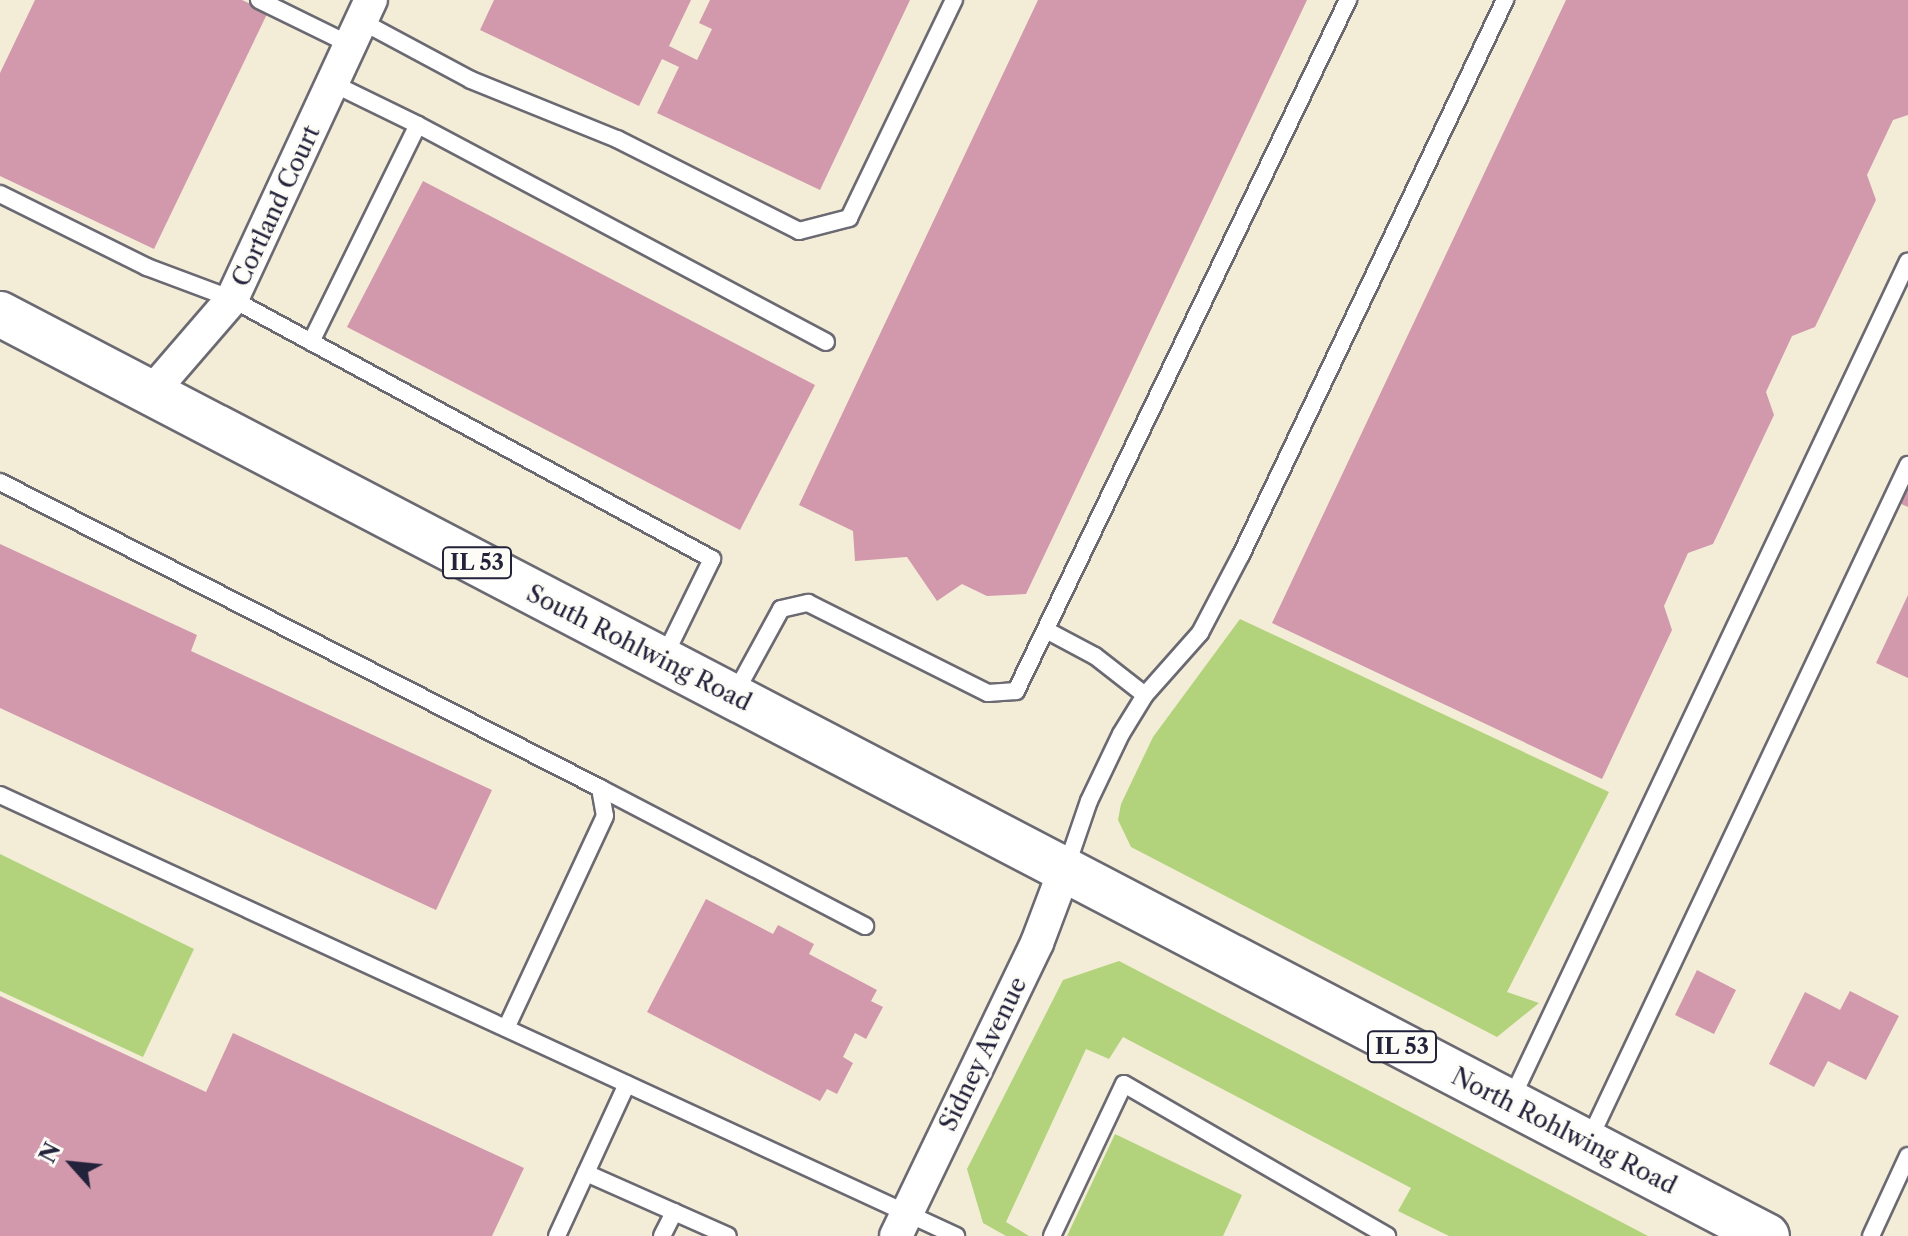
<!DOCTYPE html>
<html>
<head>
<meta charset="utf-8">
<style>
  body { margin:0 }
  #map { position:relative; width:1908px; height:1236px; overflow:hidden; background:#f3edd8; font-family:"Libre Caslon Text",serif }
  div>[style] { position:absolute }
  [style*='--x'] { left:calc(var(--x)*1px); top:calc(var(--y)*1px); width:calc(var(--w)*1px); rotate:calc(var(--a)*1deg) }
  .green>* { inset:0; background:#b2d37b }
  .building>* { inset:0; background:#d298ac }
  .roads { filter:drop-shadow(2px 0 #6b6972) drop-shadow(-2px 0 #6b6972) drop-shadow(0 2px #6b6972) drop-shadow(0 -2px #6b6972) }
  .lane>* { height:16px; margin:-8px; padding:0 8px; transform-origin:8px; border-radius:8px; background:#fff }
  .street>* { height:32px; margin:-16px; padding:0 16px; transform-origin:16px; border-radius:16px; background:#fff }
  .primary>* { height:44px; margin:-22px; padding:0 22px; transform-origin:22px; border-radius:22px; background:#fff }
  span { translate:-50% -50%; white-space:nowrap; text-align:center; line-height:1.15; -webkit-text-stroke:6px #fdfcf7; paint-order:stroke }
  .shield-label span { padding:2px 6px; background:#fdfcf7; border:2px solid; border-radius:6px; -webkit-text-stroke-width:0 }
  .shield-label { font-size:22px; color:#22223b; font-weight:700 }
  .street-label { font-size:24px; color:#22223b }
  .north { position:absolute; left:32px; top:1124px; width:80px; height:80px; -webkit-text-stroke:6px #fdfcf7; paint-order:stroke; rotate:297deg; font-size:22px; font-weight:700; line-height:32px; text-align:center; color:#22223b }
  .north::after { content:''; display:block; margin:auto; width:28px; height:36px; background:#22223b; clip-path:polygon(50% 0,100% 100%,50% 72%,0 100%) }
</style>
</head>
<body>
<div id="map">
  <div class="green">
    <i style="clip-path:polygon(1240px 619px,1609px 792px,1507px 992px,1539px 1003px,1497px 1037px,1131px 847px,1118px 820px,1121px 804px,1153px 737px)"></i>
    <i style="clip-path:polygon(0 854px,194px 949px,143px 1057px,0 991px)"></i>
    <i style="clip-path:polygon(1119px 961px,1395px 1104px,1648px 1236px,1449px 1236px,1398px 1211px,1411px 1188px,1123px 1037px,1109px 1059px,1086px 1049px,1006px 1222px,1029px 1236px,1006px 1236px,983px 1223px,967px 1169px,1063px 980px)"></i>
    <i style="clip-path:polygon(1115px 1134px,1242px 1195px,1223px 1236px,1067px 1236px)"></i>
  </div>
  <div class="building">
    <i style="clip-path:polygon(35px 0,242px 0,268px 12px,154px 249px,0 176px,0 73px)"></i>
    <i style="clip-path:polygon(494px 0,691px 0,669px 46px,697px 60px,712px 29px,699px 23px,710px 0,910px 0,820px 190px,657px 113px,679px 67px,662px 59px,639px 106px,480px 30px)"></i>
    <i style="clip-path:polygon(1038px 0,1307px 0,1026px 594px,987px 596px,962px 584px,937px 601px,907px 557px,855px 561px,853px 531px,799px 505px)"></i>
    <i style="clip-path:polygon(1566px 0,1908px 0,1908px 115px,1893px 120px,1867px 175px,1876px 200px,1815px 327px,1792px 336px,1766px 392px,1774px 415px,1713px 544px,1688px 553px,1664px 606px,1672px 630px,1602px 779px,1272px 623px)"></i>
    <i style="clip-path:polygon(423px 181px,815px 385px,740px 530px,347px 327px)"></i>
    <i style="clip-path:polygon(1908px 484px,1908px 507px,1899px 503px)"></i>
    <i style="clip-path:polygon(0 544px,197px 635px,191px 651px,492px 790px,436px 910px,0 708px)"></i>
    <i style="clip-path:polygon(1908px 595px,1908px 678px,1876px 663px)"></i>
    <i style="clip-path:polygon(706px 899px,773px 934px,778px 925px,814px 944px,809px 954px,877px 990px,871px 1001px,883px 1007px,866px 1039px,855px 1033px,843px 1057px,853px 1063px,837px 1094px,827px 1089px,820px 1101px,647px 1012px)"></i>
    <i style="clip-path:polygon(1697px 970px,1736px 990px,1714px 1034px,1675px 1015px)"></i>
    <i style="clip-path:polygon(1850px 991px,1899px 1016px,1866px 1080px,1828px 1061px,1814px 1087px,1769px 1064px,1805px 992px,1840px 1010px)"></i>
    <i style="clip-path:polygon(0 996px,206px 1092px,233px 1033px,524px 1168px,492px 1236px,0 1236px)"></i>
  </div>
  <div class="roads">
    <div class="lane">
      <i style="--x:259;--y:0;--w:102;--a:26.1"></i>
      <i style="--x:361;--y:21;--w:125;--a:28.2"></i>
      <i style="--x:471;--y:80;--w:157;--a:22"></i>
      <i style="--x:617;--y:139;--w:204;--a:26.8"></i>
      <i style="--x:799;--y:231;--w:52;--a:-14.6"></i>
      <i style="--x:849;--y:218;--w:242;--a:-64.3"></i>
      <i style="--x:418;--y:125;--w:462;--a:28"></i>
      <i style="--x:0;--y:194;--w:164;--a:26.4"></i>
      <i style="--x:147;--y:267;--w:91;--a:20.6"></i>
      <i style="--x:232;--y:299;--w:546;--a:28.44"></i>
      <i style="--x:712;--y:559;--w:109;--a:116.1"></i>
      <i style="--x:311;--y:342;--w:242;--a:-63.8"></i>
      <i style="--x:418;--y:125;--w:93;--a:-154"></i>
      <i style="--x:0;--y:482;--w:674;--a:27.02"></i>
      <i style="--x:600;--y:788;--w:28;--a:80"></i>
      <i style="--x:605;--y:816;--w:234;--a:115"></i>
      <i style="--x:1046;--y:630;--w:55;--a:28"></i>
      <i style="--x:1095;--y:656;--w:63;--a:38"></i>
      <i style="--x:734;--y:695;--w:98;--a:-61.3"></i>
      <i style="--x:781;--y:609;--w:28;--a:-13"></i>
      <i style="--x:808;--y:603;--w:201;--a:26.6"></i>
      <i style="--x:988;--y:693;--w:28;--a:-4"></i>
      <i style="--x:1016;--y:691;--w:767;--a:-64.34"></i>
      <i style="--x:600;--y:788;--w:299;--a:27.5"></i>
      <i style="--x:0;--y:795;--w:1053;--a:24.76"></i>
      <i style="--x:1066;--y:868;--w:71;--a:-71.1"></i>
      <i style="--x:1089;--y:801;--w:74;--a:-64.5"></i>
      <i style="--x:1121;--y:734;--w:46;--a:-58.4"></i>
      <i style="--x:1145;--y:695;--w:83;--a:-48.4"></i>
      <i style="--x:1200;--y:633;--w:88;--a:-62.3"></i>
      <i style="--x:1241;--y:555;--w:615;--a:-64.56"></i>
      <i style="--x:1510;--y:1102;--w:930;--a:-64.67"></i>
      <i style="--x:1588;--y:1142;--w:749;--a:-64.7"></i>
      <i style="--x:586;--y:1173;--w:155;--a:23.9"></i>
      <i style="--x:557;--y:1236;--w:167;--a:-65.3"></i>
      <i style="--x:662;--y:1236;--w:27;--a:-63"></i>
      <i style="--x:1052;--y:1236;--w:168;--a:-64.7"></i>
      <i style="--x:1124;--y:1084;--w:304;--a:30"></i>
      <i style="--x:1871;--y:1236;--w:88;--a:-65.2"></i>
    </div>
    <div class="street">
      <i style="--x:151;--y:393;--w:124;--a:-49.2"></i>
      <i style="--x:232;--y:299;--w:330;--a:-65.1"></i>
      <i style="--x:896;--y:1236;--w:325;--a:-64.3"></i>
      <i style="--x:1037;--y:943;--w:79;--a:-69.3"></i>
    </div>
    <div class="primary">
      <i style="--x:0;--y:314;--w:1993;--a:27.56"></i>
    </div>
  </div>
  <div class="shield-label">
    <span style="left:477px;top:563px">IL 53</span>
    <span style="left:1402px;top:1047px">IL 53</span>
  </div>
  <div class="street-label">
    <span style="left:276px;top:206px;rotate:-65deg">Cortland Court</span>
    <span style="left:639px;top:648px;rotate:27deg">South Rohlwing Road</span>
    <span style="left:983px;top:1054px;rotate:-64deg">Sidney Avenue</span>
    <span style="left:1564px;top:1131px;rotate:27deg">North Rohlwing Road</span>
  </div>
  <div class="north">N</div>
</div>
</body>
</html>
